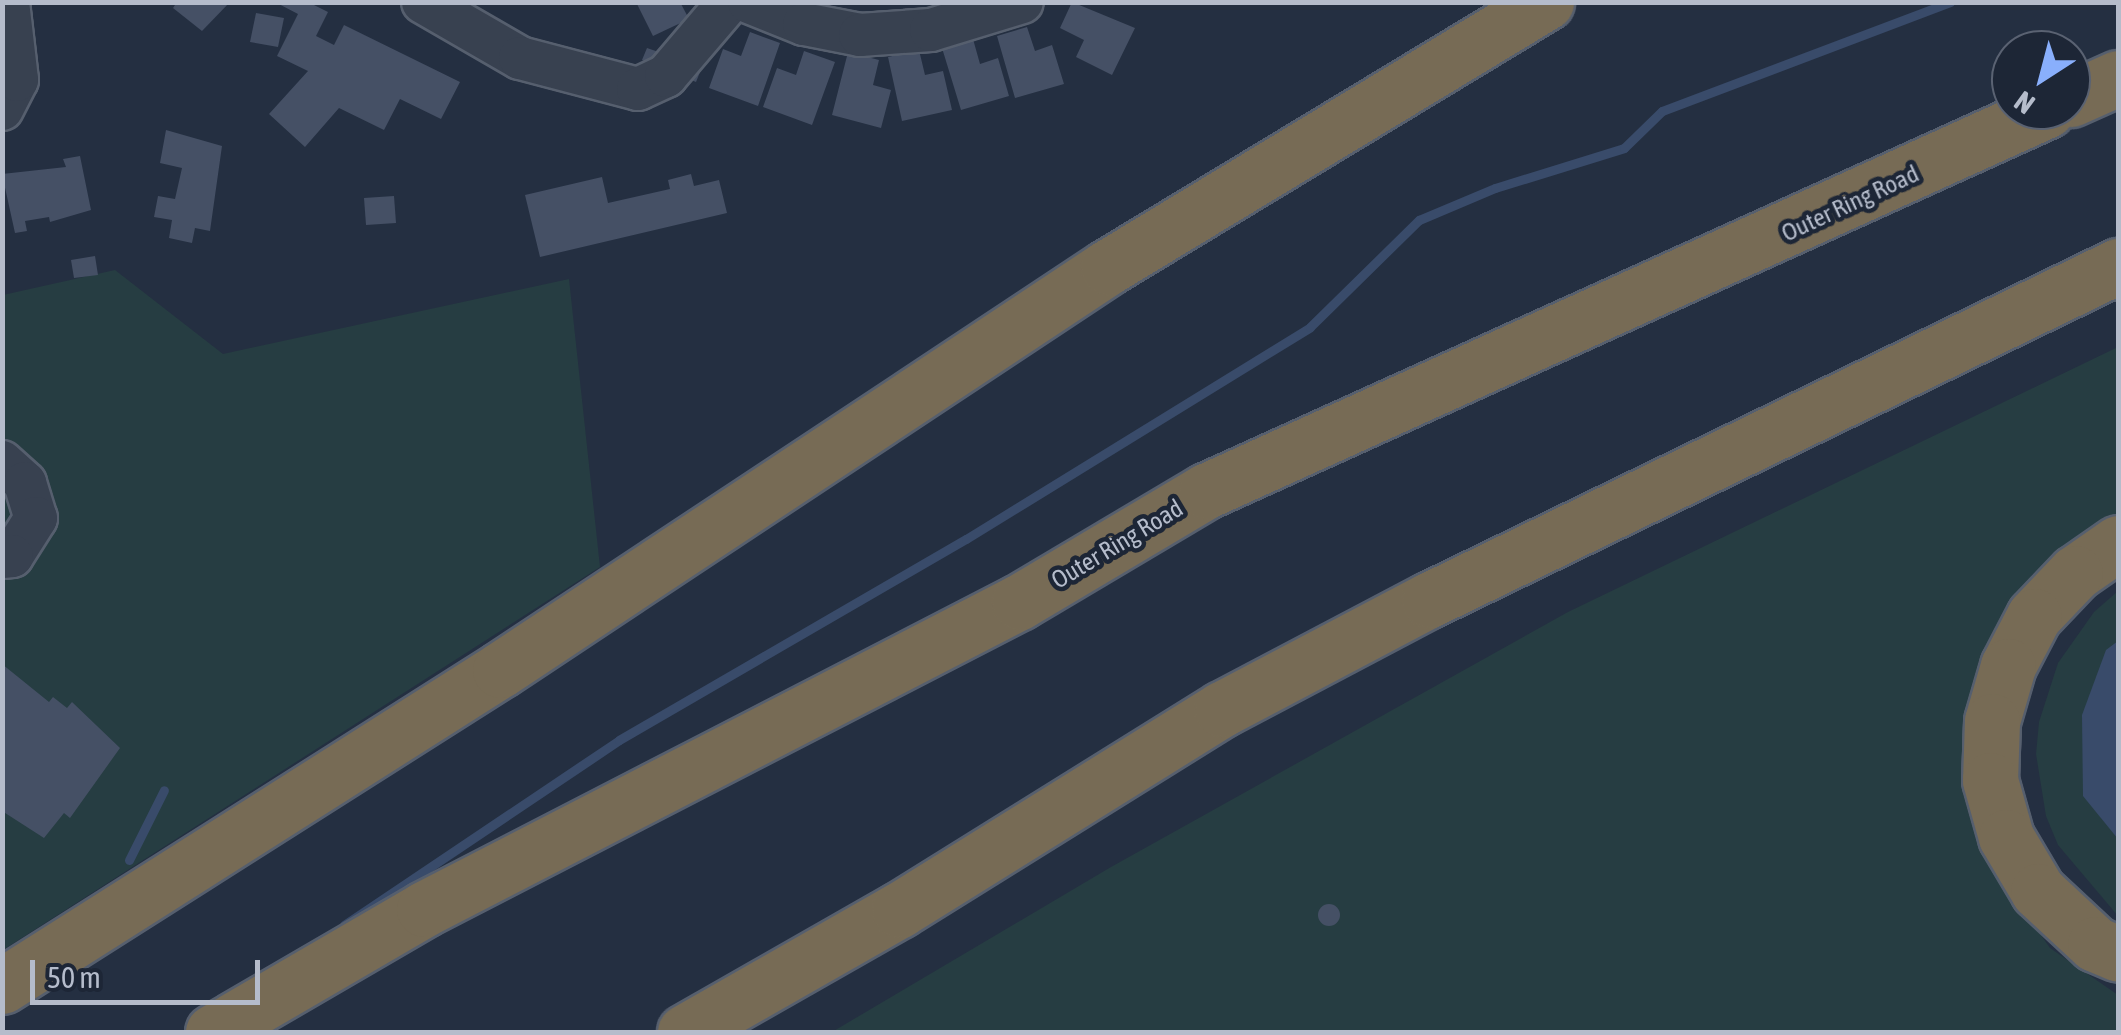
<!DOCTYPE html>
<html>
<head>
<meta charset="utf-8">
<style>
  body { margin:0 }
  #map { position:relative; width:2121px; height:1035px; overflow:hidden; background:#242f41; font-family:"Asap Condensed",sans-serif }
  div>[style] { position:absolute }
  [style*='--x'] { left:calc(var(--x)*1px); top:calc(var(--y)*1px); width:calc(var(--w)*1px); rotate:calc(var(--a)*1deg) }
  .green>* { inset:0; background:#263d42 }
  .water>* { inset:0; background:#394b6a }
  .stream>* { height:9px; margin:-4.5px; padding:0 4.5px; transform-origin:4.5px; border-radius:4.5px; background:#394b6a }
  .building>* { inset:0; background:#455065 }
  .round { border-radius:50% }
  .roads { filter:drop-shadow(2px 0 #565f6e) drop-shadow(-2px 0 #565f6e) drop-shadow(0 2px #565f6e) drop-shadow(0 -2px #565f6e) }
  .minor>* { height:42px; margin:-21px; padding:0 21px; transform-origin:21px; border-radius:21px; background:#384150 }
  .highway>* { height:55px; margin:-27.5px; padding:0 27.5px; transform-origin:27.5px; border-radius:27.5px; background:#776b55 }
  span { translate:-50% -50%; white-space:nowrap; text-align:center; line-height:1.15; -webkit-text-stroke:9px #1d2636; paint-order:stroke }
  .street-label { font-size:25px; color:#b5bccb }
  .frame { position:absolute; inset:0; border:5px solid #b5bccb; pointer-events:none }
  .north { position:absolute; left:1991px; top:30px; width:100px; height:100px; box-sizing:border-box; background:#1d2636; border:2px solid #5a6272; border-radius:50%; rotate:216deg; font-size:28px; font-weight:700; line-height:40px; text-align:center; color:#b5bccb }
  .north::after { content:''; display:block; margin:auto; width:35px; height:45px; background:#89affc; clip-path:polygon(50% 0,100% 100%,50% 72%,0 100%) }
  .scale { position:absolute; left:30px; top:960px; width:230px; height:45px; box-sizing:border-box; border:5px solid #b5bccb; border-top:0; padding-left:12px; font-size:30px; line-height:35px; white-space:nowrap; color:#b5bccb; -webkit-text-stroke:8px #1d2636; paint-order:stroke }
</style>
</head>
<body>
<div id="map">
  <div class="green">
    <i style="clip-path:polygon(115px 270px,223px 354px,569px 279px,600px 567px,3px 950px,3px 295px)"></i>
    <i style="clip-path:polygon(2118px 347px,2118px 519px,2071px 542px,2032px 575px,1981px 663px,1991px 864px,2050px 948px,2118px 995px,2118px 1032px,832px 1032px,1111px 867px,1568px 612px)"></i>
    <i style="clip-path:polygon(2118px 591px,2118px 916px,2058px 845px,2046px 816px,2036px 754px,2039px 722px,2058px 663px,2094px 612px)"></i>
  </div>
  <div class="water">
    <i style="clip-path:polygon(2118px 641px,2118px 839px,2083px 796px,2082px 715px,2106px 650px)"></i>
  </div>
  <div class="stream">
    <i style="--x:129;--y:860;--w:78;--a:-63.4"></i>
    <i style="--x:344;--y:925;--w:331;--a:-33.9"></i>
    <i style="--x:619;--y:740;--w:401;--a:-30.1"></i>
    <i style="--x:966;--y:539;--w:404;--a:-31.6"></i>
    <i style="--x:1310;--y:327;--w:153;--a:-44.5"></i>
    <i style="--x:1419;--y:220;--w:82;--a:-22.8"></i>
    <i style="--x:1495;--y:188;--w:135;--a:-17.2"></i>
    <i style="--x:1624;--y:148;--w:53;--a:-44.2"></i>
    <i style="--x:1662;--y:111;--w:308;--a:-20.7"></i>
  </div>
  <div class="building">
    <i style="clip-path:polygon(177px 2px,230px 2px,202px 31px,173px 8px)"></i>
    <i style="clip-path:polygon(275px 2px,308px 2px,328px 12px,316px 36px,334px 45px,344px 25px,460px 82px,441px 119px,400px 99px,384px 130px,339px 108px,305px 147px,269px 114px,308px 71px,277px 56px,298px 14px)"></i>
    <i style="clip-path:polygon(636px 2px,680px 2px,689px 19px,653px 36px)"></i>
    <i style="clip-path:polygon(1072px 2px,1135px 28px,1112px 75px,1076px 57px,1084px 40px,1060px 28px)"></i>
    <i style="clip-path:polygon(256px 13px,284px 18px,278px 47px,250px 42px)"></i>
    <i style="clip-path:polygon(1027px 27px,1035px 51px,1052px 45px,1064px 84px,1015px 98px,997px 36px)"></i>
    <i style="clip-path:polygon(750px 32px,780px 43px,758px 106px,709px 88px,723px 49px,741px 56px)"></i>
    <i style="clip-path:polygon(973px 39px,980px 64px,998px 58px,1009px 96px,961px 110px,942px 48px)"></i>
    <i style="clip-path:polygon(647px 48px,702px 67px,696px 82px,642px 60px)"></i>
    <i style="clip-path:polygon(919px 50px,925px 75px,943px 71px,952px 110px,902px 121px,888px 57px)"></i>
    <i style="clip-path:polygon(804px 51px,835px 62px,812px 125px,763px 107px,777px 68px,796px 75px)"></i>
    <i style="clip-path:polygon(848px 52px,879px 60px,873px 85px,891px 90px,881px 128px,832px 115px)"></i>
    <i style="clip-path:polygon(166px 130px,222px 146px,210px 231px,195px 228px,192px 243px,169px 238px,172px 220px,154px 217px,158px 196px,175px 199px,182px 168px,160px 163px)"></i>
    <i style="clip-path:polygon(80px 156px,91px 210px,50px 222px,49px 217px,25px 221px,27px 231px,15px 233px,2px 174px,66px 167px,63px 159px)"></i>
    <i style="clip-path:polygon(691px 174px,694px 186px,719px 180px,727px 213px,540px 257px,525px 195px,602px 177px,608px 203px,670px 189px,668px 180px)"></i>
    <i style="clip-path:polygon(394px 196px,396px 223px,366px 225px,364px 198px)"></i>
    <i style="clip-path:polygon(95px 256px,98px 275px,74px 278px,71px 260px)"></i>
    <i style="clip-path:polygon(2px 664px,49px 702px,53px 697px,67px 708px,72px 702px,120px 748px,70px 818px,64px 813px,44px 838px,2px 811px)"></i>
    <i class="round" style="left:1318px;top:904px;width:22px;height:22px"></i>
  </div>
  <div class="roads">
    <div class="minor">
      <i style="--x:423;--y:2;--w:112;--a:30"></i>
      <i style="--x:520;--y:58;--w:122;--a:14.7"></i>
      <i style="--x:638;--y:89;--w:31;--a:-25"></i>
      <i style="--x:666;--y:76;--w:97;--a:-49.6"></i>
      <i style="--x:749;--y:2;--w:59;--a:21.8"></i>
      <i style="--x:804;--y:24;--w:57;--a:11.1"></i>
      <i style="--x:860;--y:35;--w:71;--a:-4"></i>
      <i style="--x:931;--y:30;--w:95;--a:-17.1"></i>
      <i style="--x:2;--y:109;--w:33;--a:-63"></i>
      <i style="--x:17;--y:80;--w:79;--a:-96.6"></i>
      <i style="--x:2;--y:462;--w:31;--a:42"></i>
      <i style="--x:25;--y:483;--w:37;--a:73"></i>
      <i style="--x:36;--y:518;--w:45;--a:122.3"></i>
      <i style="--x:12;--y:556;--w:10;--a:174"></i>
    </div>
    <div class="highway">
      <i style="--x:2071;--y:99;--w:51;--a:-24.1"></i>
      <i style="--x:2118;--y:543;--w:52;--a:145.1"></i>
      <i style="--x:2075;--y:573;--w:59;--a:133.6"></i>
      <i style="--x:2034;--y:616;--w:56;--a:117.5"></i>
      <i style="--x:2008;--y:666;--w:57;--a:106.2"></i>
      <i style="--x:1992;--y:721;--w:59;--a:91.9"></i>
      <i style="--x:1990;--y:780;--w:59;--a:74.3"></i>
      <i style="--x:2006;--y:837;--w:63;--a:59.3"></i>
      <i style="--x:2038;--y:891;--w:78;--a:42.9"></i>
      <i style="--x:2095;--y:944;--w:25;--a:23"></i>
      <i style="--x:2;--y:986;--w:590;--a:-32.4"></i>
      <i style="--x:500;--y:670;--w:729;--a:-33.54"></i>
      <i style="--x:1108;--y:267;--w:512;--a:-31.17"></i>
      <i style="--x:213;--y:1032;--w:244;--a:-30.2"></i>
      <i style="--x:424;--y:909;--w:670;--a:-27.29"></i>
      <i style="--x:1019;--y:602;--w:217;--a:-30.7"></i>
      <i style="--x:1206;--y:491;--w:923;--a:-24.37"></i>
      <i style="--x:685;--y:1032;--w:246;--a:-29.7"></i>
      <i style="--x:899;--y:910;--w:380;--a:-31.9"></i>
      <i style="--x:1222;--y:709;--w:234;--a:-27.8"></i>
      <i style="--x:1429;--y:600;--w:766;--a:-25.86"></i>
    </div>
  </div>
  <div class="street-label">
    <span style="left:1850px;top:203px;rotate:-25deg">Outer Ring Road</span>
    <span style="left:1117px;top:544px;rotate:-31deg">Outer Ring Road</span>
  </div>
  <div class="frame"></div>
  <div class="north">N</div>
  <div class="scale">50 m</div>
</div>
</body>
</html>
